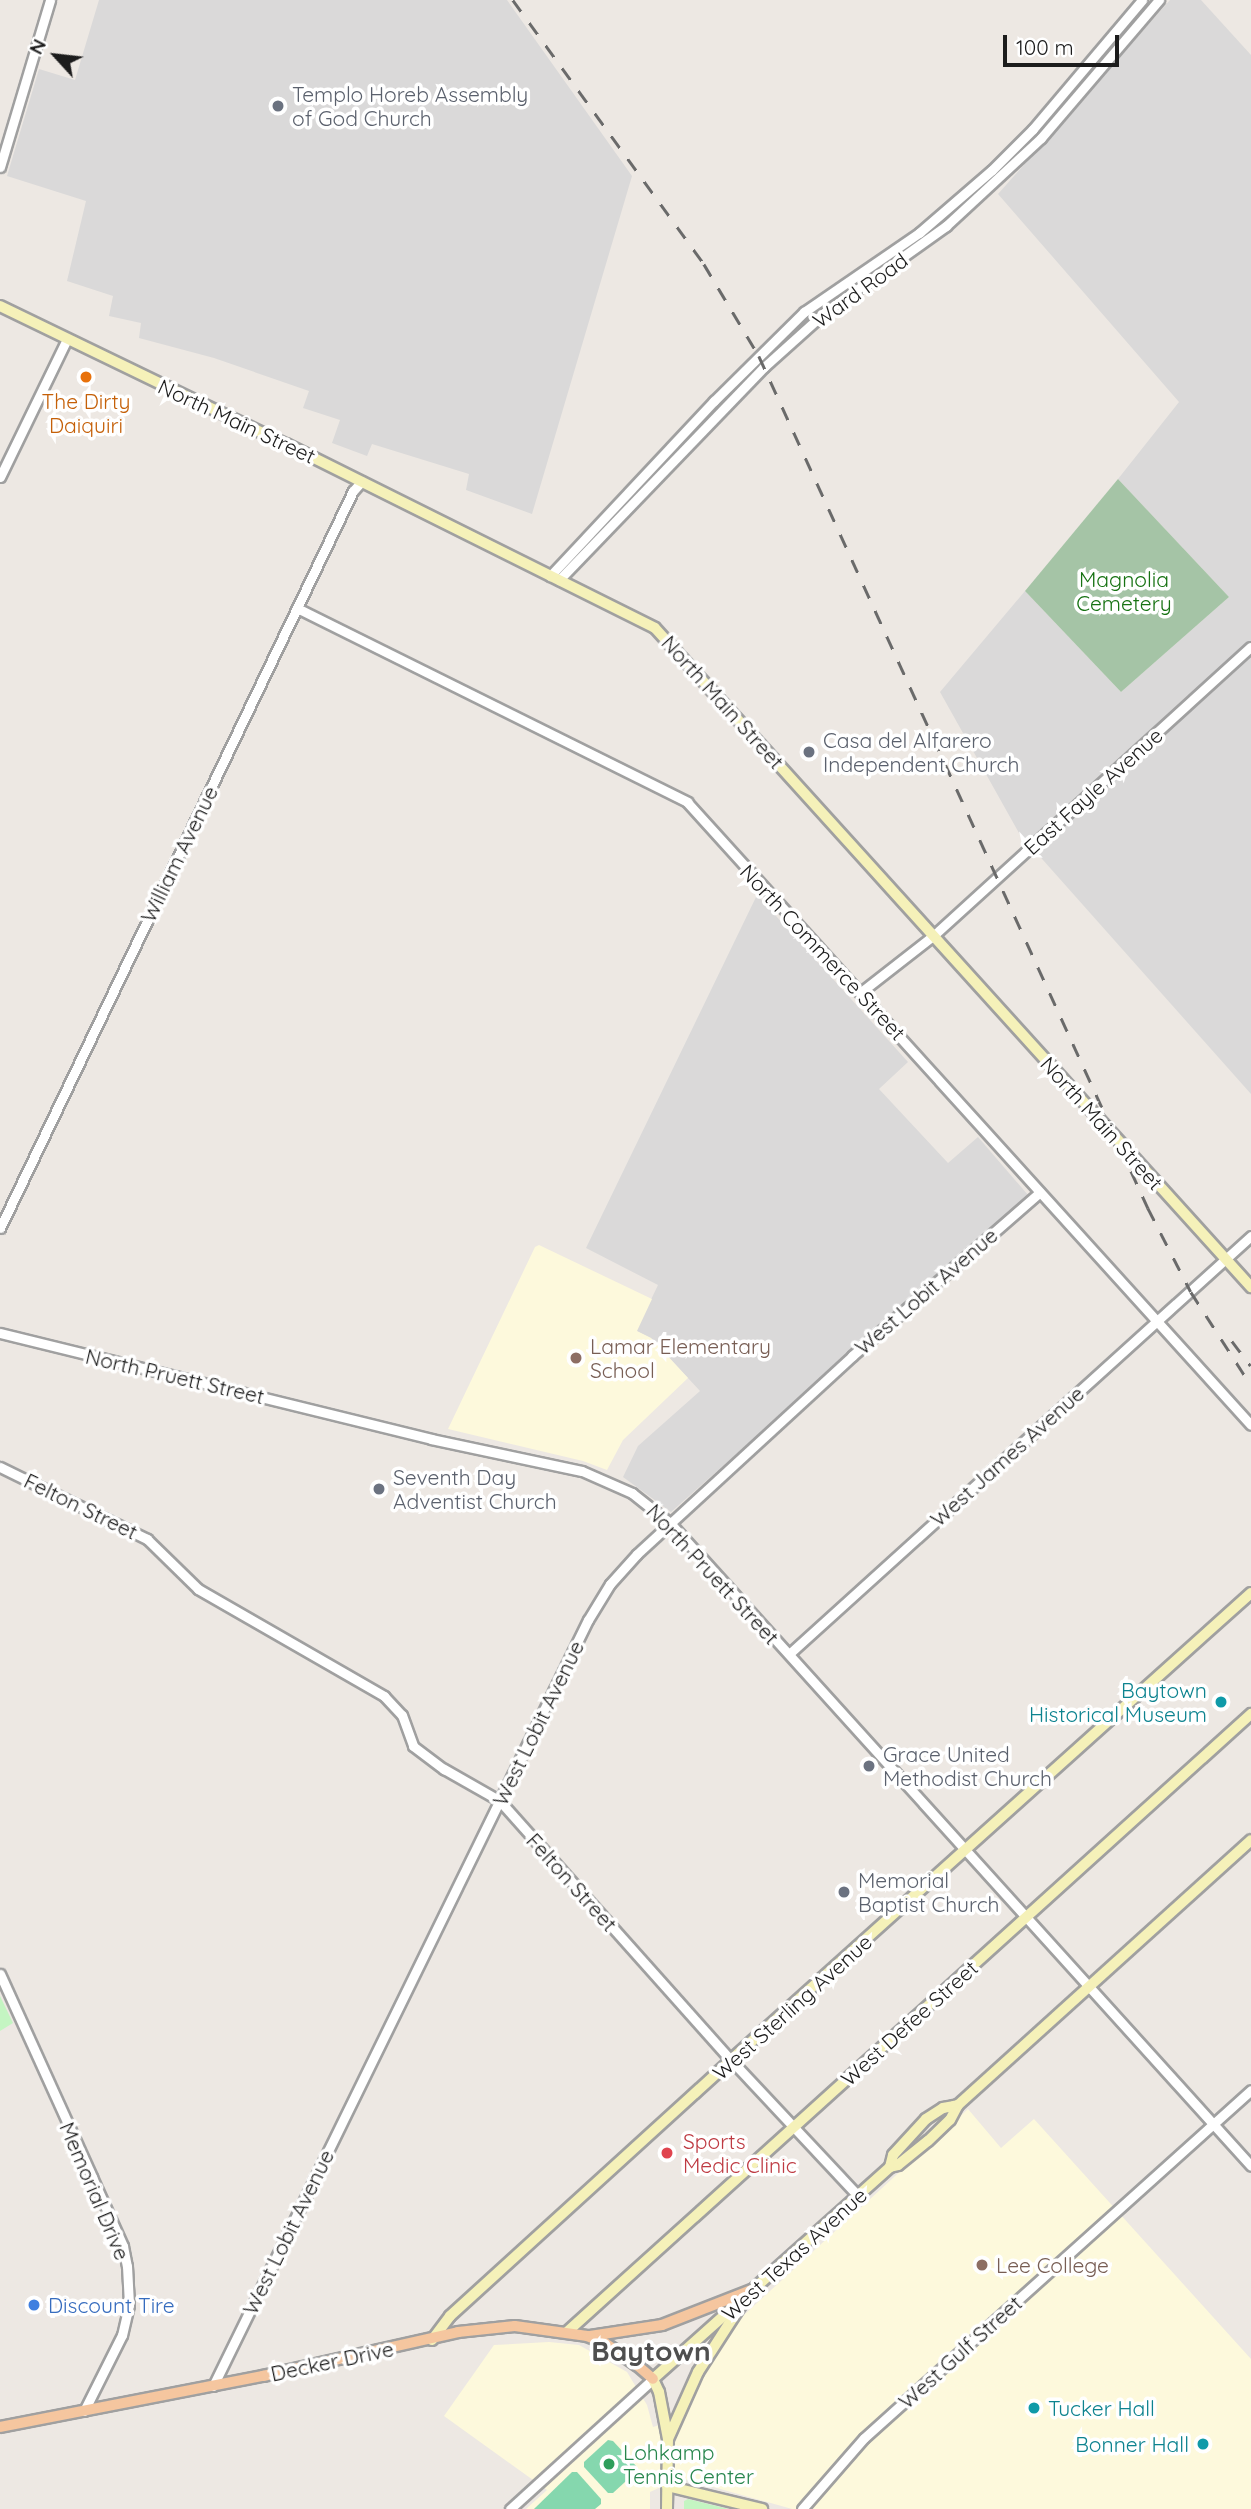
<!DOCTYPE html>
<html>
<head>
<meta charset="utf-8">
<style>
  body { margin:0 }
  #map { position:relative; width:1251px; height:2509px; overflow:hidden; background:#ede8e3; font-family:Quicksand,sans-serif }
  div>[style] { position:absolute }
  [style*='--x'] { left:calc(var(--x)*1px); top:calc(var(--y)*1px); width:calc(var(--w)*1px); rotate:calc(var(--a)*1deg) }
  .residential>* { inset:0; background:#dad9d9 }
  .education>* { inset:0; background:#fdf9dc }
  .cemetery>* { inset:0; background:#a5c4a6 }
  .park>* { inset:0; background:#c4f5c2 }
  .pitch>* { inset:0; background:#85d7ae }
  .roads { filter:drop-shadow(2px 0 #a0a0a0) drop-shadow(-2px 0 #a0a0a0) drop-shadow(0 2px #a0a0a0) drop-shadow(0 -2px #a0a0a0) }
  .tertiary>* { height:9px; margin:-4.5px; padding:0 4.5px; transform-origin:4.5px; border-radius:4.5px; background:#fff }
  .secondary>* { height:10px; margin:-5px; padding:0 5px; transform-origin:5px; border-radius:5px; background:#f5f1b9 }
  .primary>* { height:10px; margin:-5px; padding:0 5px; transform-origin:5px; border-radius:5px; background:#f5c69f }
  .rail>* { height:2.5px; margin-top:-1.25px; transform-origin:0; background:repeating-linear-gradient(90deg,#6a6a6a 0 14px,transparent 0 28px) }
  .dots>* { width:19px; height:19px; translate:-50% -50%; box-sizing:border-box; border:4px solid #fff; border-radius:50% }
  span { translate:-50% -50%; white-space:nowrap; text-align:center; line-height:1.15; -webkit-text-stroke:7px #fff; paint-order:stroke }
  .worship-label { font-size:21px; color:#5b616d }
  .left { translate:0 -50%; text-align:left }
  .street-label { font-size:21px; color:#1c1c1c }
  .food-label { font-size:21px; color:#c56008 }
  .park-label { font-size:21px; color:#167212 }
  .education-label { font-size:21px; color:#785e54 }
  .culture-label { font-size:21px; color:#0d838f }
  .right { translate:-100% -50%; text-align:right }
  .health-label { font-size:21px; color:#be3a42 }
  .shop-label { font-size:21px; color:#366cbe }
  .leisure-label { font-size:21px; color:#27864d }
  .district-label { font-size:28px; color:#4f4f4f; font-weight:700 }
  .north { position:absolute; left:21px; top:21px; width:70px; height:70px; -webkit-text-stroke:5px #fff; paint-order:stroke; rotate:297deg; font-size:19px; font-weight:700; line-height:28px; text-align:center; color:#1c1c1c }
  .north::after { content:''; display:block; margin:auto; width:24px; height:32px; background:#1c1c1c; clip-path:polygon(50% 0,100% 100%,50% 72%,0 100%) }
  .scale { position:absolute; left:1003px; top:35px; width:116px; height:32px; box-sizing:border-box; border:4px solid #1c1c1c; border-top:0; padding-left:9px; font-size:21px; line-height:24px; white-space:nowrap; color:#1c1c1c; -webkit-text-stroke:5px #fff; paint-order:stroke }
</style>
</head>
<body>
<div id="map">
  <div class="residential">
    <i style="clip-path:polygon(99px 0,507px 0,632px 176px,532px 514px,466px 490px,469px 474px,372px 444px,367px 456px,332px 443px,340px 420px,303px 408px,309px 391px,214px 358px,139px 338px,141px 323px,109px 316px,113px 296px,67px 281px,86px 201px,7px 176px,39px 69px,75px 80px)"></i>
    <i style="clip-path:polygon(1170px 0,1201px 0,1251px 55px,1251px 1094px,1019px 833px,940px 692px,1025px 591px,1121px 692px,1229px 597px,1118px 479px,1179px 402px,998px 194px)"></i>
    <i style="clip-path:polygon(757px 895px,908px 1062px,879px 1089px,948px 1163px,978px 1137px,1028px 1195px,671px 1512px,623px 1477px,638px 1446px,700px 1391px,651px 1338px,636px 1331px,658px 1285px,586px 1248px)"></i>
  </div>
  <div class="education">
    <i style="clip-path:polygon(539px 1245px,652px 1299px,637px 1331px,651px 1338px,688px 1378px,623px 1440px,607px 1470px,583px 1461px,448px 1429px,535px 1247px)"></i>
    <i style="clip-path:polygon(968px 2109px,1001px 2148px,1034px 2119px,1251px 2359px,1251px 2509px,792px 2509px,681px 2478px,650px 2492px,650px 2509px,526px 2509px,547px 2490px,444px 2416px,494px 2345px,549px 2342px,579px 2345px,627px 2372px,647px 2405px,653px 2427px,686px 2417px,702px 2377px,724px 2341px,745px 2314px)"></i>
  </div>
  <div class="cemetery">
    <i style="clip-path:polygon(1118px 479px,1229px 597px,1121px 692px,1025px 591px)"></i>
  </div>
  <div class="park">
    <i style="clip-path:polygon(0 1996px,13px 2023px,0 2031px)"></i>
    <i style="clip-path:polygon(688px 2499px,729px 2509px,684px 2509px,684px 2501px)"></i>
  </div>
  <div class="pitch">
    <i style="clip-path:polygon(608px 2440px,613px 2441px,637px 2467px,637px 2471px,613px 2493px,608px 2493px,584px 2467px,584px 2462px)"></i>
    <i style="clip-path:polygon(572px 2472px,577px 2472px,601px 2499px,601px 2504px,595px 2509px,534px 2509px)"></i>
  </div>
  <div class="roads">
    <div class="tertiary">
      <i style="--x:0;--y:167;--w:174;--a:-73.3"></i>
      <i style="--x:0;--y:477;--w:153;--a:-64.1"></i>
      <i style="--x:550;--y:576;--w:240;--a:-46.9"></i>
      <i style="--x:714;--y:401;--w:127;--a:-44.7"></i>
      <i style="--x:804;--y:312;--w:140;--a:-34.5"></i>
      <i style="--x:919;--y:233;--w:96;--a:-40.8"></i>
      <i style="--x:992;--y:170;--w:58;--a:-45"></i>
      <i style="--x:1033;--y:129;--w:169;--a:-49.8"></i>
      <i style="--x:559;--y:580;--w:296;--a:-46.1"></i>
      <i style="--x:764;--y:367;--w:81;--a:-42"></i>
      <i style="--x:824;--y:313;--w:150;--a:-35.5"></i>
      <i style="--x:946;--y:226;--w:129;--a:-42.8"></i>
      <i style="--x:1041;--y:138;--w:182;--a:-49.5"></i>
      <i style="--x:297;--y:608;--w:436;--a:26.4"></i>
      <i style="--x:687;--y:802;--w:840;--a:47.85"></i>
      <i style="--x:861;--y:992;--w:93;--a:-38"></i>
      <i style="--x:934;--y:935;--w:428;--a:-42.3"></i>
      <i style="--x:0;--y:1228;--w:817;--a:-64.41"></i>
      <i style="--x:353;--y:491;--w:13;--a:-48"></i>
      <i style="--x:0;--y:1333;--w:444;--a:13.8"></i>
      <i style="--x:431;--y:1439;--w:154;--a:12"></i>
      <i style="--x:582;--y:1471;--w:55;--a:23.7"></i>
      <i style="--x:632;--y:1493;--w:50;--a:38.5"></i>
      <i style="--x:671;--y:1524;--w:865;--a:47.9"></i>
      <i style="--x:0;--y:1467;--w:164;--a:26.1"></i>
      <i style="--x:147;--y:1539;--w:71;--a:44.4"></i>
      <i style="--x:198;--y:1589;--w:215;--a:29.9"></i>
      <i style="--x:384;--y:1696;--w:26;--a:47"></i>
      <i style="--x:402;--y:1715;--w:33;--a:70"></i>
      <i style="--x:413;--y:1746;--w:39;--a:37"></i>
      <i style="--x:444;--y:1769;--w:64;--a:29.7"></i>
      <i style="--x:500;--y:1801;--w:347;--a:48.3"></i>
      <i style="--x:731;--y:2060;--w:187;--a:46.9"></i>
      <i style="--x:789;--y:1654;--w:623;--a:-42.14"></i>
      <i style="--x:0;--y:1974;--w:223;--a:65.6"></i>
      <i style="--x:92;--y:2177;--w:76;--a:65.8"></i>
      <i style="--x:123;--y:2246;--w:20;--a:79"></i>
      <i style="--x:127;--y:2266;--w:39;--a:87"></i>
      <i style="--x:129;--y:2305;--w:31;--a:103"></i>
      <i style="--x:122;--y:2335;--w:85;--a:116.6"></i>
      <i style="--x:213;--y:2386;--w:853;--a:-63.92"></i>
      <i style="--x:588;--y:1620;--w:42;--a:-58.6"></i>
      <i style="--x:610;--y:1584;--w:40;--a:-48"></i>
      <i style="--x:637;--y:1554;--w:292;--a:-42.6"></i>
      <i style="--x:852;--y:1356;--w:249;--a:-41.1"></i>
      <i style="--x:510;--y:2509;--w:193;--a:-42.3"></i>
      <i style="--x:802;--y:2509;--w:94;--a:-48.9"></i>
      <i style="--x:864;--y:2438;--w:520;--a:-41.96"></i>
    </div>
    <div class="secondary">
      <i style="--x:0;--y:306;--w:318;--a:25.8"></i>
      <i style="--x:286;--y:444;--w:412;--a:26.5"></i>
      <i style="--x:655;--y:628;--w:889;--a:47.87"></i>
      <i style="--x:890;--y:2167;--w:12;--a:-76"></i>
      <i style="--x:893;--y:2155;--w:49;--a:-47.5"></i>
      <i style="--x:926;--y:2119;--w:20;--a:-33"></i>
      <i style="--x:943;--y:2108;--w:15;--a:-11"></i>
      <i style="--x:567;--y:2332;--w:922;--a:-42.1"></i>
      <i style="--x:432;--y:2340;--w:30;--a:-53"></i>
      <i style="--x:450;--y:2316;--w:380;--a:-42.3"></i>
      <i style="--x:731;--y:2060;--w:699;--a:-41.93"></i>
      <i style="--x:668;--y:2439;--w:73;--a:-65.9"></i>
      <i style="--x:698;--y:2372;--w:80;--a:-57.3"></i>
      <i style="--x:667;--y:2486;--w:98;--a:13.6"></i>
      <i style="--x:667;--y:2509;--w:70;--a:-89.2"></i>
      <i style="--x:668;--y:2439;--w:48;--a:-100.8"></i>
      <i style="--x:659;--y:2392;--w:14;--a:-115"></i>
      <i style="--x:653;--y:2379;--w:318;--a:-41.8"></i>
      <i style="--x:890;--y:2167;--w:8;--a:-14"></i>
      <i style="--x:898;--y:2165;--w:38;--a:-39"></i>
      <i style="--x:928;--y:2141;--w:30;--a:-44"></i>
      <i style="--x:950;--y:2120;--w:17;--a:-62"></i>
      <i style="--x:958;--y:2105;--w:395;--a:-42.1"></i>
    </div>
    <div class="primary">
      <i style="--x:590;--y:2336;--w:73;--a:-8.7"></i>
      <i style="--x:662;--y:2325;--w:97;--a:-21.3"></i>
      <i style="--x:0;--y:2427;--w:268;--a:-11"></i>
      <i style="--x:263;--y:2376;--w:200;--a:-12.7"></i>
      <i style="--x:458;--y:2332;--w:57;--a:-6"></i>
      <i style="--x:515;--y:2326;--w:73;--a:7.9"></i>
      <i style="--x:587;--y:2336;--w:19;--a:21"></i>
      <i style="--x:605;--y:2343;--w:39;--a:35"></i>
      <i style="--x:637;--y:2365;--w:21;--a:41"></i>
    </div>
  </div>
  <div class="rail">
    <i style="--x:513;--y:0;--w:326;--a:54.1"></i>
    <i style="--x:704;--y:264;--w:107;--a:59.1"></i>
    <i style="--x:759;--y:356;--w:937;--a:65.46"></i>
    <i style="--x:1148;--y:1208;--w:94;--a:62.9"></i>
    <i style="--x:1191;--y:1292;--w:111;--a:57.2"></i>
    <i style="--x:1232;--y:1341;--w:31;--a:53"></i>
  </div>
  <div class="dots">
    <i style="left:278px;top:106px;background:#6b7280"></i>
    <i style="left:86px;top:377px;background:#e8710a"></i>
    <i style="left:809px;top:752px;background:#6b7280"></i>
    <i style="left:576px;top:1358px;background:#8d6e63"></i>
    <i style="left:379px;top:1489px;background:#6b7280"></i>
    <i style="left:1221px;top:1702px;background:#0f9aa8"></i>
    <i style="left:869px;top:1766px;background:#6b7280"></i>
    <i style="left:844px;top:1892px;background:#6b7280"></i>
    <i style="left:667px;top:2153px;background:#e0444e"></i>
    <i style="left:982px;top:2265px;background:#8d6e63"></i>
    <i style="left:34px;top:2305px;background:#3f7fe0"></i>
    <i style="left:1034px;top:2408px;background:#0f9aa8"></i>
    <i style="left:1203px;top:2444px;background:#0f9aa8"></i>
    <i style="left:609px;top:2464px;background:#2e9e5b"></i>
  </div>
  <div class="worship-label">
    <span class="left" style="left:292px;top:106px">Templo Horeb Assembly<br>of God Church</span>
    <span class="left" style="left:823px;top:752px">Casa del Alfarero<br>Independent Church</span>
    <span class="left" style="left:393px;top:1489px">Seventh Day<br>Adventist Church</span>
    <span class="left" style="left:883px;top:1766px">Grace United<br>Methodist Church</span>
    <span class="left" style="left:858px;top:1892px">Memorial<br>Baptist Church</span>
  </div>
  <div class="street-label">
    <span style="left:860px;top:290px;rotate:-36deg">Ward Road</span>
    <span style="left:237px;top:421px;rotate:25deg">North Main Street</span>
    <span style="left:723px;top:702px;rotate:48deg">North Main Street</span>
    <span style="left:1093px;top:791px;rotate:-42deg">East Fayle Avenue</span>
    <span style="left:179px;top:854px;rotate:-64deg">William Avenue</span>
    <span style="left:823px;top:952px;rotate:47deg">North Commerce Street</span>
    <span style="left:1102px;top:1123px;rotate:48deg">North Main Street</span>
    <span style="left:926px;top:1291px;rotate:-41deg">West Lobit Avenue</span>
    <span style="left:175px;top:1376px;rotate:13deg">North Pruett Street</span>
    <span style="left:1007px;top:1456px;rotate:-42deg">West James Avenue</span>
    <span style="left:81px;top:1506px;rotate:26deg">Felton Street</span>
    <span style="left:713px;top:1574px;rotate:47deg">North Pruett Street</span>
    <span style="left:538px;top:1723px;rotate:-64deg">West Lobit Avenue</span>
    <span style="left:572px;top:1882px;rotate:48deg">Felton Street</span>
    <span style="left:792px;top:2007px;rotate:-42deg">West Sterling Avenue</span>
    <span style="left:909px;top:2023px;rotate:-42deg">West Defee Street</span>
    <span style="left:95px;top:2191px;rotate:67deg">Memorial Drive</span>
    <span style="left:288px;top:2232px;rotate:-64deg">West Lobit Avenue</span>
    <span style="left:794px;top:2254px;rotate:-42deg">West Texas Avenue</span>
    <span style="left:960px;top:2352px;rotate:-42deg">West Gulf Street</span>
    <span style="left:332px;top:2361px;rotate:-12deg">Decker Drive</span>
  </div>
  <div class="food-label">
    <span style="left:86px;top:413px">The Dirty<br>Daiquiri</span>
  </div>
  <div class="park-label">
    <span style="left:1124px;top:591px">Magnolia<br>Cemetery</span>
  </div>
  <div class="education-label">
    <span class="left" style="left:590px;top:1358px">Lamar Elementary<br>School</span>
    <span class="left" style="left:996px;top:2265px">Lee College</span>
  </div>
  <div class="culture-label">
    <span class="right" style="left:1207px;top:1702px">Baytown<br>Historical Museum</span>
    <span class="left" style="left:1048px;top:2408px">Tucker Hall</span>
    <span class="right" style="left:1189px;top:2444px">Bonner Hall</span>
  </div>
  <div class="health-label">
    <span class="left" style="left:683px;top:2153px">Sports<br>Medic Clinic</span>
  </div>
  <div class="shop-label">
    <span class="left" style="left:48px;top:2305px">Discount Tire</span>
  </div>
  <div class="leisure-label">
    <span class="left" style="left:623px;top:2464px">Lohkamp<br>Tennis Center</span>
  </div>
  <div class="district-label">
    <span style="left:651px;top:2351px">Baytown</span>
  </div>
  <div class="north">N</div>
  <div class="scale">100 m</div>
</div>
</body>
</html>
